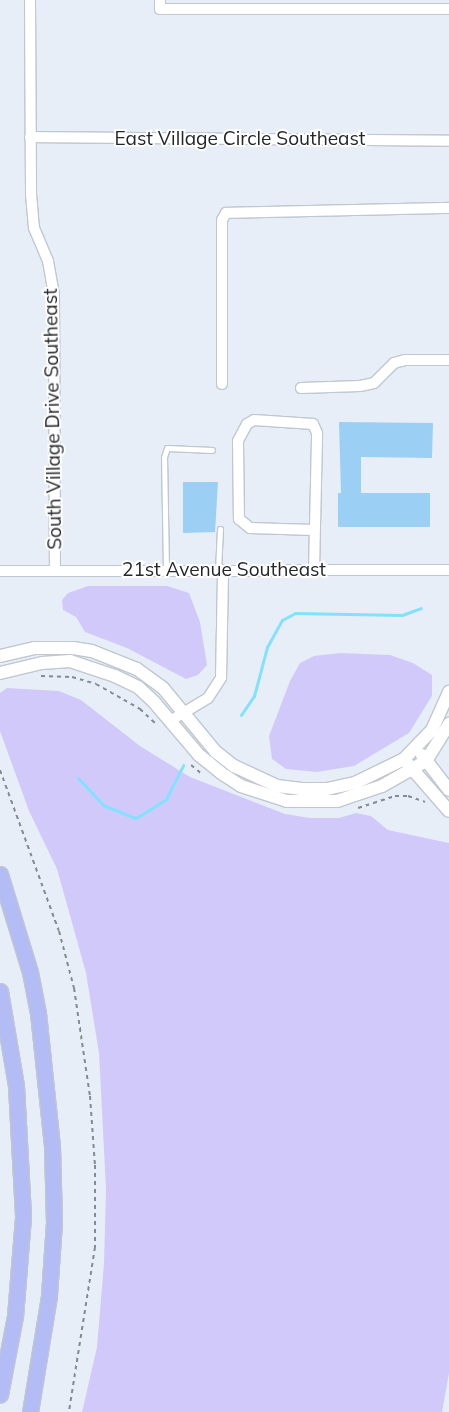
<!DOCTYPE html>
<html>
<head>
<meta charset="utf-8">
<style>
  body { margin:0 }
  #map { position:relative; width:449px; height:1412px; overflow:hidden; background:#e8eef8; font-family:Mulish,sans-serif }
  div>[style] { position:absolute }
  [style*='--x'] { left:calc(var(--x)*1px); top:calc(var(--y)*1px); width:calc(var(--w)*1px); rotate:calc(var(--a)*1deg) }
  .green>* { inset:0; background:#d2c9fb }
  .stream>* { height:3px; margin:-1.5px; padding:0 1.5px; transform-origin:1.5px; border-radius:1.5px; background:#83e1fe }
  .building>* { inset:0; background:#9bcff3 }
  .path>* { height:2px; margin-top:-1px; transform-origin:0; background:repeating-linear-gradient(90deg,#858990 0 4px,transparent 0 8px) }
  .roads { filter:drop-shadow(1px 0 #c0c7d0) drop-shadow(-1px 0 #c0c7d0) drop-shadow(0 1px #c0c7d0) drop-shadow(0 -1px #c0c7d0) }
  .service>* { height:5px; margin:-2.5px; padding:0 2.5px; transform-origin:2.5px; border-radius:2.5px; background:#fff }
  .minor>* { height:10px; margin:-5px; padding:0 5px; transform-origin:5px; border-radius:5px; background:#fff }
  .tertiary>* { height:12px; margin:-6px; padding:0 6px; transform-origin:6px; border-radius:6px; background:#fff }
  .primary>* { height:15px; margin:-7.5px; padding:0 7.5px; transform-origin:7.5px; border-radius:7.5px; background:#b3bcf4 }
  span { translate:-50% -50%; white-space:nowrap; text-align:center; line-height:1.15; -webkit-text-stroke:4px #fff; paint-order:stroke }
  .street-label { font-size:19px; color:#24262a }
</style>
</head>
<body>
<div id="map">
  <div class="green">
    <i style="clip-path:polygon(88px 586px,167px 586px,189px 593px,200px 622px,207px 665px,198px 675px,186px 679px,127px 648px,85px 632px,76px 617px,63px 610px,62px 600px,68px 593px)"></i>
    <i style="clip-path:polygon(340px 653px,390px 655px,413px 663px,432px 675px,432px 696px,409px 733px,354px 766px,317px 772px,286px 769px,272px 759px,269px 736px,290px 681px,300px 663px,314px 656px)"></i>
    <i style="clip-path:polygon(7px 688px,59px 691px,81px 700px,140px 746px,190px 777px,285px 814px,310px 818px,339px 818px,356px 813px,371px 816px,388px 830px,449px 843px,449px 1373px,442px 1412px,82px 1412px,97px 1347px,104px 1263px,106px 1189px,99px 1053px,86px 973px,57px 869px,29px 811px,0 731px,0 693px)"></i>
  </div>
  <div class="stream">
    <i style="--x:241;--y:715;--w:23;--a:-56"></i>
    <i style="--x:254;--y:696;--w:51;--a:-75.1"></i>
    <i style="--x:267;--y:647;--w:31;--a:-61"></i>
    <i style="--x:282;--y:620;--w:15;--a:-28"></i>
    <i style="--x:295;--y:613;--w:107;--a:1.1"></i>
    <i style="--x:402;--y:615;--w:20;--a:-20"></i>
    <i style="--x:78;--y:778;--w:37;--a:47"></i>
    <i style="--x:103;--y:805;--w:35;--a:22"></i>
    <i style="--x:136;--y:818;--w:36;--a:-32"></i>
    <i style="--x:166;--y:799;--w:38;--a:-63"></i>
  </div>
  <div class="building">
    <i style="clip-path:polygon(339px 422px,433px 423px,432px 458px,361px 457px,361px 493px,430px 493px,430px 527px,338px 527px,338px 493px,341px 493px)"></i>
    <i style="clip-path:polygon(183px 482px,218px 482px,215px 532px,183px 533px)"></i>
  </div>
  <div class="path">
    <i style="--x:41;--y:676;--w:31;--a:2"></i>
    <i style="--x:72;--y:677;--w:25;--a:16"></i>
    <i style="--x:96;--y:684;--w:51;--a:29.6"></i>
    <i style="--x:140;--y:709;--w:23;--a:43"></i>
    <i style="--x:191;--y:765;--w:13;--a:39"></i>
    <i style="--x:0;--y:770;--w:171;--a:69.9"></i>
    <i style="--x:59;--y:931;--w:59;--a:75.3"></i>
    <i style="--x:74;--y:988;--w:109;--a:81.6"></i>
    <i style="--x:90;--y:1096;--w:69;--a:85.9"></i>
    <i style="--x:95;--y:1165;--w:82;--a:90"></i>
    <i style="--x:95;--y:1247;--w:167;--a:99"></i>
    <i style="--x:358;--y:808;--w:39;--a:-18"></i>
    <i style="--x:395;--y:796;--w:13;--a:0"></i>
    <i style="--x:408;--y:796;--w:18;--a:19"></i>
  </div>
  <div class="roads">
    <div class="service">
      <i style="--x:166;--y:570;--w:113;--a:-91"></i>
      <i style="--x:164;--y:457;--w:9;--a:-72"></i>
      <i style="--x:167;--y:448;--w:45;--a:2.5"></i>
      <i style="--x:218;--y:570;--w:41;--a:-87.2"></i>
    </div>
    <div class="minor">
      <i style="--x:30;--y:0;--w:194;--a:89.7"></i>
      <i style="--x:31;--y:194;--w:34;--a:85"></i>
      <i style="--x:34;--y:228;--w:36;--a:67"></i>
      <i style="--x:48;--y:261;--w:35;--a:80"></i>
      <i style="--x:54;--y:295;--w:275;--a:89.8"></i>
      <i style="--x:160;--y:0;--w:9;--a:90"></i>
      <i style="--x:160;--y:9;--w:289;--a:0"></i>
      <i style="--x:30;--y:137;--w:419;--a:0.5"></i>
      <i style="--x:222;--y:384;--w:164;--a:-90"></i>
      <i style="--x:222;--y:220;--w:8;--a:-60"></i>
      <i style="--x:226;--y:213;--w:223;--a:-1.3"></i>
      <i style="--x:301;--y:388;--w:59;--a:-1.9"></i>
      <i style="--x:360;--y:386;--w:14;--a:-12"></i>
      <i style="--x:374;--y:383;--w:28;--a:-45"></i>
      <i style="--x:394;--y:363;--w:11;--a:-15"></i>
      <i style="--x:405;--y:360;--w:44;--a:0"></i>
      <i style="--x:314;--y:570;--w:137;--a:-88.7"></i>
      <i style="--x:317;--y:433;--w:10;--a:-114"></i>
      <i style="--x:313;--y:424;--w:59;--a:-176.1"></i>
      <i style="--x:254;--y:420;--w:8;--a:150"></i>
      <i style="--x:247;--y:424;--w:19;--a:118"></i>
      <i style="--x:238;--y:441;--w:78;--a:89.3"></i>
      <i style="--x:239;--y:519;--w:14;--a:39"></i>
      <i style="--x:250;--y:528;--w:64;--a:1.8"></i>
      <i style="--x:0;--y:571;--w:449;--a:-0.1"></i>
      <i style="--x:170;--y:721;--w:44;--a:-31.2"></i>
      <i style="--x:208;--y:698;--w:24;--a:-57"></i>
      <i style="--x:221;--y:678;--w:108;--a:-88.9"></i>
    </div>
    <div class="tertiary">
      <i style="--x:0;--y:656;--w:36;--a:-13"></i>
      <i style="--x:35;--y:648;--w:38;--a:0"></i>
      <i style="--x:73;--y:648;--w:19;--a:9"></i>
      <i style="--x:92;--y:651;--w:48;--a:21.8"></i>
      <i style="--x:137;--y:669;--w:32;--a:36"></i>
      <i style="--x:163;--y:688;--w:83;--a:50.4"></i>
      <i style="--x:216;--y:752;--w:23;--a:38"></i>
      <i style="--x:234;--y:766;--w:47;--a:24.9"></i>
      <i style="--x:277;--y:786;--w:23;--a:7"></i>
      <i style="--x:300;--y:789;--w:27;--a:0"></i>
      <i style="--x:327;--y:789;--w:29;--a:-12"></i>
      <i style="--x:355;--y:783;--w:55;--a:-26.1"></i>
      <i style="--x:404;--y:759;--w:40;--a:-46"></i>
      <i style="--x:432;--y:730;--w:42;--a:-65.9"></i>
      <i style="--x:0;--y:673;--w:43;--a:-13.4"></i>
      <i style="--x:42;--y:663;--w:28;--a:-4"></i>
      <i style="--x:70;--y:661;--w:47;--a:18.4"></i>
      <i style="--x:115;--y:676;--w:25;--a:26"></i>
      <i style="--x:138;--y:687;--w:22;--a:43"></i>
      <i style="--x:154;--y:702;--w:70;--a:49.7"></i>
      <i style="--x:199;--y:755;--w:28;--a:39"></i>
      <i style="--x:221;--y:773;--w:24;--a:33"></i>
      <i style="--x:241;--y:786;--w:48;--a:18.1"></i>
      <i style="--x:287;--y:801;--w:50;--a:0"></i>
      <i style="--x:337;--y:801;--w:47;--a:-18.4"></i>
      <i style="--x:382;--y:786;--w:51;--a:-29.6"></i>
      <i style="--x:426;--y:761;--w:44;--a:-58.1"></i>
      <i style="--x:422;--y:755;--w:44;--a:52.4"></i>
      <i style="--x:408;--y:764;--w:62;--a:48.9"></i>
    </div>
    <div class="primary">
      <i style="--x:0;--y:874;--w:102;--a:73"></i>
      <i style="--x:30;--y:972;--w:42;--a:79"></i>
      <i style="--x:38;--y:1013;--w:134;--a:84"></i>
      <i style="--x:52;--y:1146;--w:76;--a:88.5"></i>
      <i style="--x:54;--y:1222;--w:74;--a:93.9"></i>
      <i style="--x:49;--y:1296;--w:118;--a:99.3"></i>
      <i style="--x:0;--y:991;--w:96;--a:80.4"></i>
      <i style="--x:16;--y:1086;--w:131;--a:86.9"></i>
      <i style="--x:23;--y:1217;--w:99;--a:94.6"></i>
      <i style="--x:15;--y:1316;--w:80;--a:100.8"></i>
    </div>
  </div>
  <div class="street-label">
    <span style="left:240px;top:139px">East Village Circle Southeast</span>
    <span style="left:53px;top:419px;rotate:-91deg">South Village Drive Southeast</span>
    <span style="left:224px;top:570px">21st Avenue Southeast</span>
  </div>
</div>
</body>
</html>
